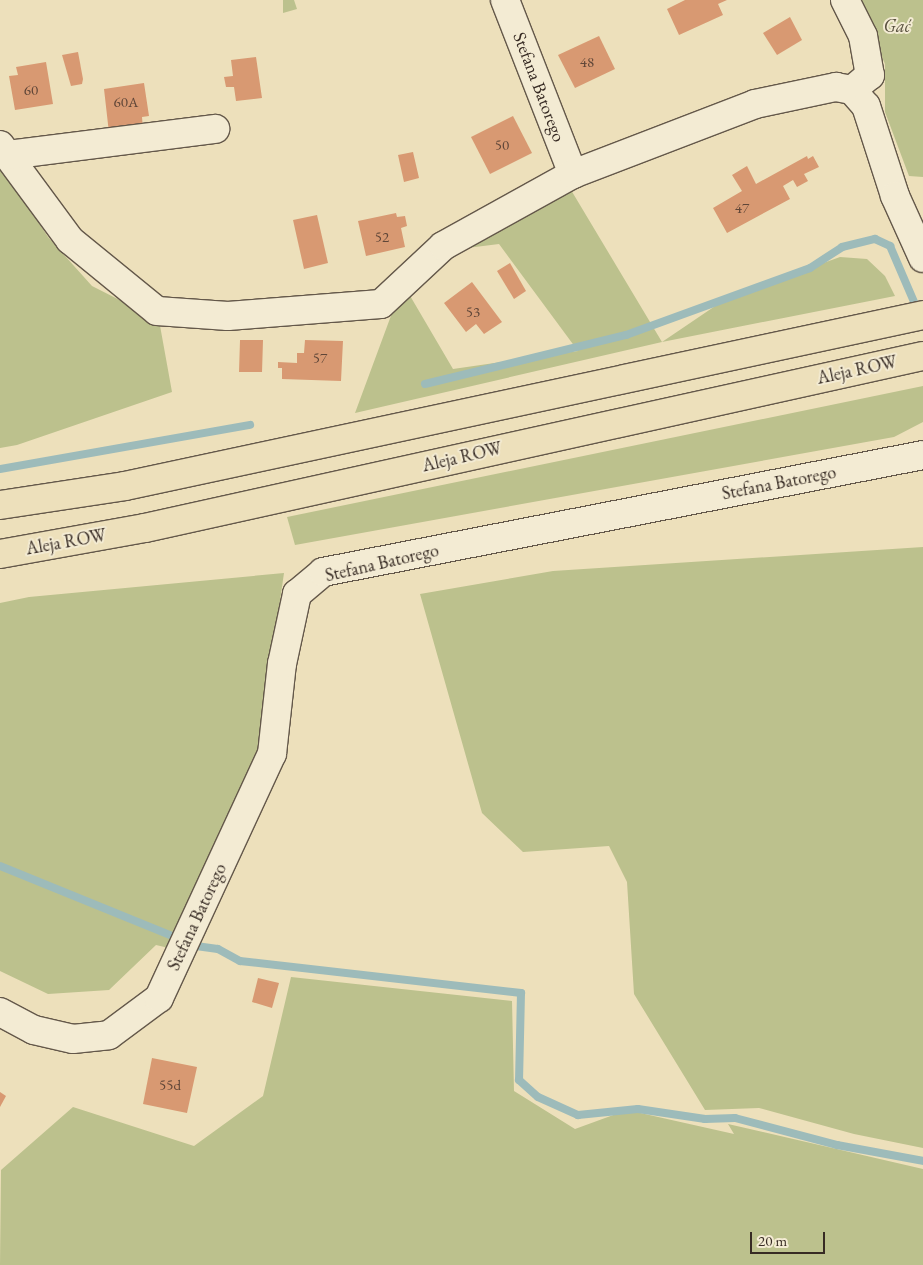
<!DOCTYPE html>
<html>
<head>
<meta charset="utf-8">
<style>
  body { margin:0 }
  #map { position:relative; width:923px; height:1265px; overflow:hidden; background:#ede0bb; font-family:"EB Garamond",serif }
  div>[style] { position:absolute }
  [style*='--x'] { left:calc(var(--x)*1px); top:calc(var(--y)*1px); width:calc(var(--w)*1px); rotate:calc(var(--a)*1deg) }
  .green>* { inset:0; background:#bcc18d }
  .stream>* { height:8px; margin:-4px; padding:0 4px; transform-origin:4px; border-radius:4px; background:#9dbbba }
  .building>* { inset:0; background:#d89972 }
  .roads { filter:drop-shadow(1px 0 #64584a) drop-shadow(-1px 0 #64584a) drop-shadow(0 1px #64584a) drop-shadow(0 -1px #64584a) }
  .minor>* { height:28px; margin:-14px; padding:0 14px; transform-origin:14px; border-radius:14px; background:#f3ebd3 }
  .major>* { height:28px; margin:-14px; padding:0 14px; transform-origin:14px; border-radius:14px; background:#ede0bb }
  span { translate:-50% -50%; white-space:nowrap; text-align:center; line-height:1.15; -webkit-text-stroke:4px #f3ebd3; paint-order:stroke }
  .number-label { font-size:15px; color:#5f4638 }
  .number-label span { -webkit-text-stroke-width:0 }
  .park-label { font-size:18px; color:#58503e; font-style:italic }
  .street-label { font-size:18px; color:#372b24 }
  .scale { position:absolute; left:750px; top:1232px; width:75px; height:22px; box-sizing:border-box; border:2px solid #372b24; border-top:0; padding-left:6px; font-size:15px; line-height:18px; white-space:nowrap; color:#372b24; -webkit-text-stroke:4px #f3ebd3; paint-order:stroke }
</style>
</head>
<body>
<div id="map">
  <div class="green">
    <i style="clip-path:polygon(283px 0,294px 0,297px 9px,283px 13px)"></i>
    <i style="clip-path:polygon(857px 0,923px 0,923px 177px,909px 176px,885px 112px,885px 64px)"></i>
    <i style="clip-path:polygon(0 162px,48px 237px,92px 286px,159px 320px,172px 392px,17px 445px,0 448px)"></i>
    <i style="clip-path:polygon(571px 190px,662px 342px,727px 298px,840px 257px,867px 259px,885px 276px,895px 296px,662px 342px,355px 413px,392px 313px,409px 294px,453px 369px,578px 351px,499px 244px,467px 248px)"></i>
    <i style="clip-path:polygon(923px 386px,923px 422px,894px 437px,295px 545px,287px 517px)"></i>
    <i style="clip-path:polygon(923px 547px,923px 1148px,854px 1134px,759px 1108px,705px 1110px,634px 994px,627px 882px,609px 846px,523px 852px,482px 813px,420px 594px,553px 571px)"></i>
    <i style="clip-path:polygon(284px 573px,259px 746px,173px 949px,156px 945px,109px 990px,48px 994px,0 971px,0 603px,29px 597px)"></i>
    <i style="clip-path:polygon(291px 977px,512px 1001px,514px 1091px,575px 1129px,627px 1110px,734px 1134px,728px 1124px,923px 1169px,923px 1265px,0 1265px,1px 1170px,73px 1107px,194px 1146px,263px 1096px)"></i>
  </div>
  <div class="stream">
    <i style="--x:425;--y:384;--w:207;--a:-13.7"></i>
    <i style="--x:626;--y:335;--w:196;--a:-20"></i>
    <i style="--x:810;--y:268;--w:38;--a:-33"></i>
    <i style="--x:842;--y:247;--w:34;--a:-14"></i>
    <i style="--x:875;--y:239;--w:17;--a:25"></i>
    <i style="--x:890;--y:246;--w:71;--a:66.7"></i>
    <i style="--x:0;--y:469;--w:254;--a:-10"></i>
    <i style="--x:0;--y:866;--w:189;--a:22.1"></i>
    <i style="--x:196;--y:946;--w:22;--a:8"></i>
    <i style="--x:218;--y:949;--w:25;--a:29"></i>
    <i style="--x:240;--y:961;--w:283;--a:6.5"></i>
    <i style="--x:521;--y:993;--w:87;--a:91.3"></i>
    <i style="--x:519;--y:1080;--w:25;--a:42"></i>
    <i style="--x:538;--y:1097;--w:44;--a:24.2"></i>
    <i style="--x:578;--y:1115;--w:60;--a:-5.7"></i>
    <i style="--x:638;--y:1109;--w:68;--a:8.5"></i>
    <i style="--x:705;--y:1119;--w:30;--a:-2"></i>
    <i style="--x:735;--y:1118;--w:106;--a:14.8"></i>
    <i style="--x:837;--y:1145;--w:87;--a:10.5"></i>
  </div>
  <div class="building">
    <i style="clip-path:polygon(685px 0,727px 0,718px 4px,723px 15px,679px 35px,667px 9px)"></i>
    <i style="clip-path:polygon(790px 17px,802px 40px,777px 55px,763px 33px)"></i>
    <i style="clip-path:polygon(599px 36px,615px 69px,575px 88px,558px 55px)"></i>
    <i style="clip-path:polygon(78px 52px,83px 79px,82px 84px,71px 86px,62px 55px)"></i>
    <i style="clip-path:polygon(256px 57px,262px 98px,236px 101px,234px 87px,226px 87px,224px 77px,233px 76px,231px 60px)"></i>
    <i style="clip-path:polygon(46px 62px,53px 104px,15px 110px,9px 76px,18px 75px,16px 67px)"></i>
    <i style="clip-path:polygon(144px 83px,149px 116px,142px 117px,143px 129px,109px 133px,104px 89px)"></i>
    <i style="clip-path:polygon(513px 116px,532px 153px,490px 174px,471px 137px)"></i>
    <i style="clip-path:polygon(413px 152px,419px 178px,404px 182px,398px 155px)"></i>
    <i style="clip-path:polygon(807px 156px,808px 159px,813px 156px,819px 167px,804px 174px,808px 181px,797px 187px,793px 180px,783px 186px,790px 199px,727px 233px,713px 208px,742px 191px,732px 175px,747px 166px,756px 184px)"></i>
    <i style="clip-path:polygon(396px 213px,397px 217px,405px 216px,407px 226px,401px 228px,405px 247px,366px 256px,358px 221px)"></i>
    <i style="clip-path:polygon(317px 215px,328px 263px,304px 269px,293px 220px)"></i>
    <i style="clip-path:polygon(510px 263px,526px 291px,514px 299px,497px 271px)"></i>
    <i style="clip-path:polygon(472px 282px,502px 322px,484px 334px,476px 324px,466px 332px,444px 303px)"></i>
    <i style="clip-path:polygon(240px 340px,263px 340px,262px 372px,239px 372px)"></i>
    <i style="clip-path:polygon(305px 340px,343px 341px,341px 381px,282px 379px,282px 368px,278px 368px,278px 362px,297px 363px,297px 353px,304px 353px)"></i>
    <i style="clip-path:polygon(258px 978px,279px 983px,272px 1008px,252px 1002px)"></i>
    <i style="clip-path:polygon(152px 1058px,197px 1067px,187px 1113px,143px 1104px)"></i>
    <i style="clip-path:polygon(0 1092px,6px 1096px,0 1107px)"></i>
  </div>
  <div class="roads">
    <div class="minor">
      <i style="--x:505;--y:0;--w:187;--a:68.7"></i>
      <i style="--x:845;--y:0;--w:40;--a:63.4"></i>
      <i style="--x:863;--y:36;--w:40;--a:80"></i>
      <i style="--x:870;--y:75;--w:23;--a:140"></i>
      <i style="--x:0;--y:145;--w:118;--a:53.6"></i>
      <i style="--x:70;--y:240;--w:112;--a:39.2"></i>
      <i style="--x:157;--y:311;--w:71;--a:4"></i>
      <i style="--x:228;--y:316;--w:153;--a:-4.5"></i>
      <i style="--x:381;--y:304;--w:85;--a:-43.1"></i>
      <i style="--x:443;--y:246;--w:149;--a:-29"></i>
      <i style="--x:573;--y:174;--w:195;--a:-21"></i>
      <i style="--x:755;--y:104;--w:83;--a:-11.9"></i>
      <i style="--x:836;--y:87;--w:16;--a:11"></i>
      <i style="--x:852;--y:90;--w:21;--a:49"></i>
      <i style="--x:866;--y:106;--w:95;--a:72.1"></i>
      <i style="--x:895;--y:196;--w:68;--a:65.7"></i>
      <i style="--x:8;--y:155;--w:209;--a:-7.2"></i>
      <i style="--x:0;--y:1012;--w:38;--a:28"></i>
      <i style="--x:34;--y:1030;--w:40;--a:13"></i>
      <i style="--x:73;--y:1039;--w:36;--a:-6"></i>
      <i style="--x:109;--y:1035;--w:62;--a:-36.5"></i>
      <i style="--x:159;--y:998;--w:269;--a:-65.2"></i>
      <i style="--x:272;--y:754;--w:91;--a:-83.7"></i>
      <i style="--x:282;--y:664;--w:72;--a:-77.9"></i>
      <i style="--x:297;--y:594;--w:34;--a:-40"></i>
      <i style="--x:323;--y:572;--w:611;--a:-11.03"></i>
    </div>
    <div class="major">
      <i style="--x:0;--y:505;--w:126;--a:-8.6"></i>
      <i style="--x:125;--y:486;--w:816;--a:-12.09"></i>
      <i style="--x:0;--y:554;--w:147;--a:-10.2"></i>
      <i style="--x:145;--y:528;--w:797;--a:-12.47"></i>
    </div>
  </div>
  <div class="number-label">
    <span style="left:587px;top:62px">48</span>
    <span style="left:31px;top:90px">60</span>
    <span style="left:126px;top:102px">60A</span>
    <span style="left:502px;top:145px">50</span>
    <span style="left:742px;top:208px">47</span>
    <span style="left:382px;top:237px">52</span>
    <span style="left:473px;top:312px">53</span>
    <span style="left:320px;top:358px">57</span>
    <span style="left:170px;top:1085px">55d</span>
  </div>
  <div class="park-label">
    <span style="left:897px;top:26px">Gać</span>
  </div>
  <div class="street-label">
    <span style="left:539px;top:87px;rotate:69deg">Stefana Batorego</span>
    <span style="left:857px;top:370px;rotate:-12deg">Aleja ROW</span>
    <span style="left:462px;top:457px;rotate:-13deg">Aleja ROW</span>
    <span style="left:779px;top:483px;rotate:-11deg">Stefana Batorego</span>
    <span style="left:66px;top:542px;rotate:-10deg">Aleja ROW</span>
    <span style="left:382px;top:563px;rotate:-13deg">Stefana Batorego</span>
    <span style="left:197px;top:917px;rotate:-65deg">Stefana Batorego</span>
  </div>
  <div class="scale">20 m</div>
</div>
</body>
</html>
